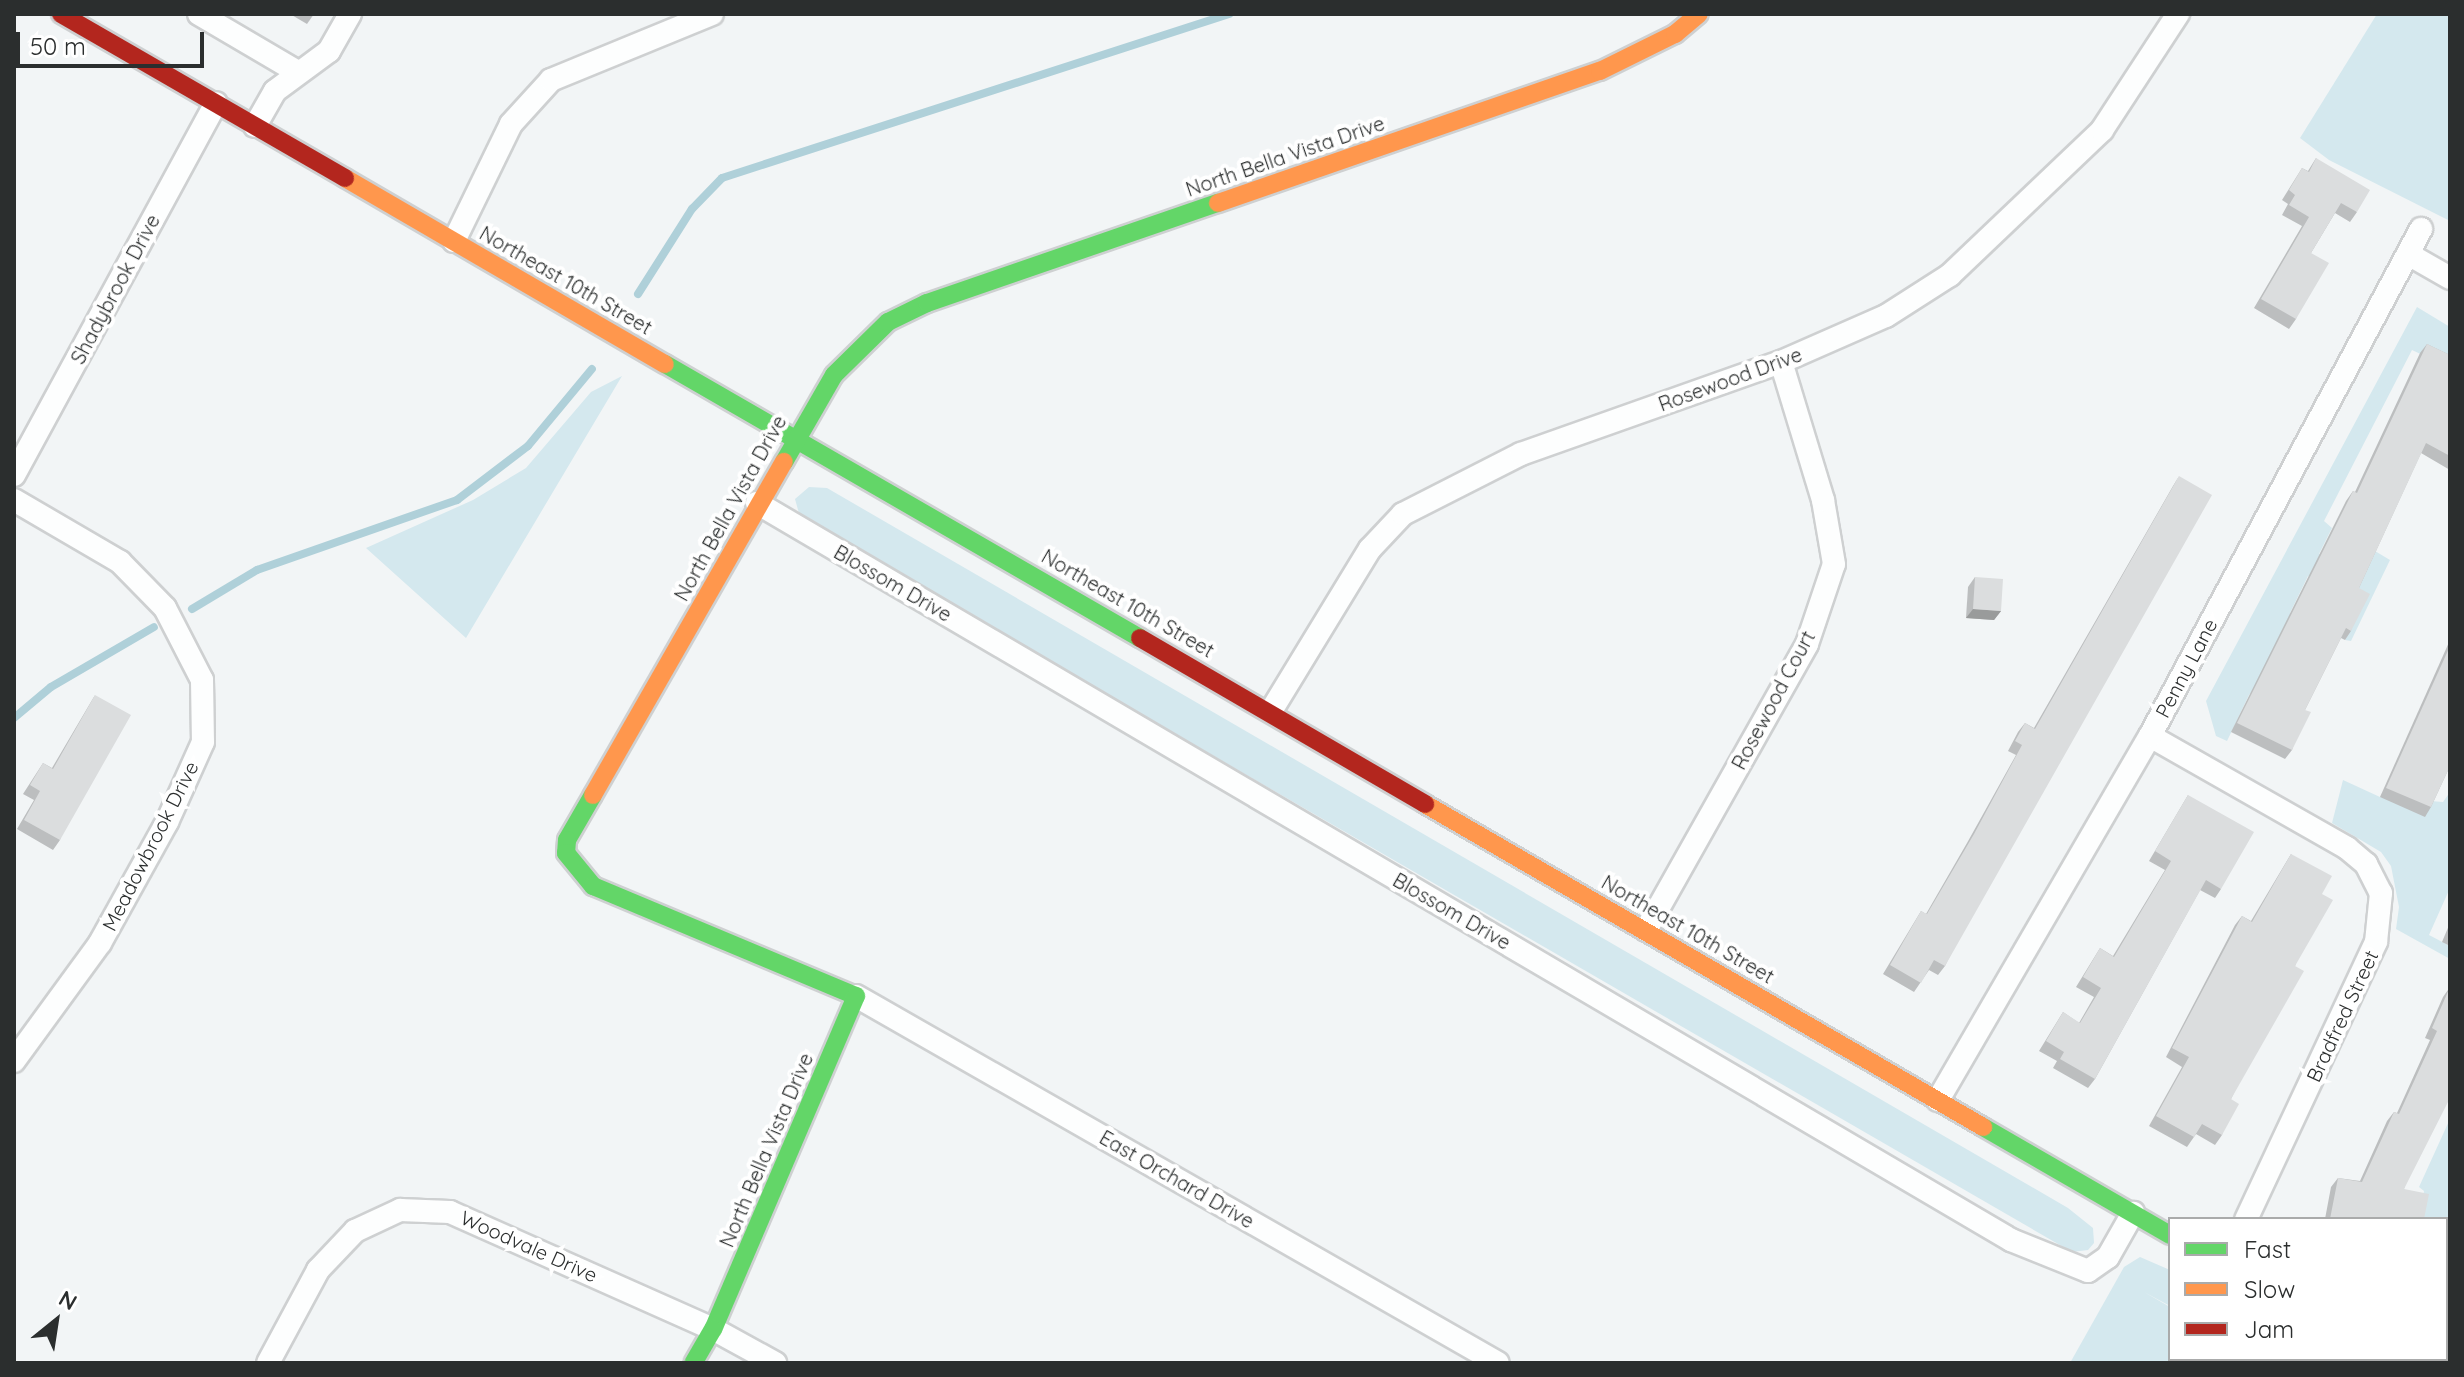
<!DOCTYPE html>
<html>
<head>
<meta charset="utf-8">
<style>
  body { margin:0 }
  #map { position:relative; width:2464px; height:1377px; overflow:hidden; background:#f2f5f6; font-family:Quicksand,sans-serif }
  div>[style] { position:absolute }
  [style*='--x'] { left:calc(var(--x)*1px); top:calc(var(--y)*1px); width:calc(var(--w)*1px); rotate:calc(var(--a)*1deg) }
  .green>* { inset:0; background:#d4e8ee }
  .stream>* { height:8px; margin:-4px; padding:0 4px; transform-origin:4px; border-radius:4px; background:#afd0d9 }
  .roads { filter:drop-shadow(2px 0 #ced0d1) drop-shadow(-2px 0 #ced0d1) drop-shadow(0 2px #ced0d1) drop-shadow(0 -2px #ced0d1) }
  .street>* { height:22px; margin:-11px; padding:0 11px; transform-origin:11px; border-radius:11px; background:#fdfefe }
  .fast>* { height:18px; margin:-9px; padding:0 9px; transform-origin:9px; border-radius:9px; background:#63d668 }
  .slow>* { height:18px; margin:-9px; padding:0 9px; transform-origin:9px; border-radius:9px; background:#ff974d }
  .jam>* { height:18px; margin:-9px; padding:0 9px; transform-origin:9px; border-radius:9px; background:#b3261e }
  .wall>* { inset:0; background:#bcbebf }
  .shaded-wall>* { inset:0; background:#999b9b }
  .building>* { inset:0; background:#dbddde }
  span { translate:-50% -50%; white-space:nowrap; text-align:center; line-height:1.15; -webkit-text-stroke:8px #fff; paint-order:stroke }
  .street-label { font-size:20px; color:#2b2e2e }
  .frame { position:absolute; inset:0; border:16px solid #2b2e2e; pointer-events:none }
  .legend { position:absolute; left:2168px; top:1217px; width:280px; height:144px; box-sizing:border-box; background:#fff; border:2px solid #aaabab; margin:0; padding:10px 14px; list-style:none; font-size:24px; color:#2b2e2e }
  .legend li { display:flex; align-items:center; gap:16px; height:40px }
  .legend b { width:40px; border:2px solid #aaabab }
  .north { position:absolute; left:16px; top:1281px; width:80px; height:80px; -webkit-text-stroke:6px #fff; paint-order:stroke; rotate:30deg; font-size:22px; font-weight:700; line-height:32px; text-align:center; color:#2b2e2e }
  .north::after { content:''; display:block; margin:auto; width:28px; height:36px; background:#2b2e2e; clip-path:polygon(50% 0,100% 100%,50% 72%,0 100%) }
  .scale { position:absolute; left:16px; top:32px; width:188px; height:36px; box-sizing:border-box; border:4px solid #2b2e2e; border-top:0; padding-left:10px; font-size:24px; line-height:28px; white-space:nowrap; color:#2b2e2e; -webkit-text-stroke:6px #fff; paint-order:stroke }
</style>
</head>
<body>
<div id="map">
  <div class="green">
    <i style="clip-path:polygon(2377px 14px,2450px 14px,2450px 221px,2329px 160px,2300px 138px)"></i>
    <i style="clip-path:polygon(2417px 307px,2450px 327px,2450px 368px,2412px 350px,2324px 521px,2332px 528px,2319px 554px,2375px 551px,2390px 560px,2351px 641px,2345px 640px,2363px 603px,2308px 576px,2290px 613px,2306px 621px,2249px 695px,2227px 741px,2216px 736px,2206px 701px)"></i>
    <i style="clip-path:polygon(622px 376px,466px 638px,366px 548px,473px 500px,526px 468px,591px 392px)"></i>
    <i style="clip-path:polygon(809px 487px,827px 488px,2068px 1208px,2093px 1228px,2094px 1243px,2088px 1250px,2072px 1252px,800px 517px,795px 499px)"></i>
    <i style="clip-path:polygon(2343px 780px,2380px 797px,2443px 802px,2450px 792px,2450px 888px,2429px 935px,2450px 946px,2450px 959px,2396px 929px,2399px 907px,2391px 866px,2381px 852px,2332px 823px)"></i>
    <i style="clip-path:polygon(2449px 1121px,2450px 1235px,2446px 1239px,2446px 1219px,2420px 1219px,2424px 1191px,2419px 1187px)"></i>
    <i style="clip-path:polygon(2140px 1257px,2170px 1270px,2170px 1306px,2144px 1292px,2170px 1307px,2170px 1359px,2332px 1363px,2070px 1363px,2124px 1267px)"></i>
  </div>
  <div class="stream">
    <i style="--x:638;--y:294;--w:101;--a:-57.6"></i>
    <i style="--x:692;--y:209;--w:43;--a:-45.9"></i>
    <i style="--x:722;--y:178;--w:533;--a:-17.92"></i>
    <i style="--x:192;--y:609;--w:76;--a:-31"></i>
    <i style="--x:257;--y:570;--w:212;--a:-19.3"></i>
    <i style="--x:457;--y:500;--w:89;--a:-37.3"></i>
    <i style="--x:528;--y:446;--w:100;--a:-50.3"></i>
    <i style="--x:14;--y:718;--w:48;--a:-40"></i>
    <i style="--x:51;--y:687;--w:119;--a:-30.2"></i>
  </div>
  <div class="roads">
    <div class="street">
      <i style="--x:199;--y:14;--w:113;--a:30.4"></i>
      <i style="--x:255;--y:126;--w:40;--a:-60.3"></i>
      <i style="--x:275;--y:91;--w:67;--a:-36.5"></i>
      <i style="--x:329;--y:51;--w:43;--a:-60.4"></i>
      <i style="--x:454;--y:241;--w:130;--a:-64"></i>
      <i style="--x:511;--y:124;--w:59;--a:-47.7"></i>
      <i style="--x:551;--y:80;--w:174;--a:-22.3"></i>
      <i style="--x:2408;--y:254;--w:48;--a:29.7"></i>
      <i style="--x:14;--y:475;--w:423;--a:-61.5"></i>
      <i style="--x:14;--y:500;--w:123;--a:30.3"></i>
      <i style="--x:120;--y:562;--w:64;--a:45.6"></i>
      <i style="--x:165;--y:608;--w:81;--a:62.8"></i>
      <i style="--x:202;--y:680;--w:62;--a:89.1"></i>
      <i style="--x:203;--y:742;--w:88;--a:114.2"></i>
      <i style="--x:167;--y:822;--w:138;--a:119"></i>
      <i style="--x:100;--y:943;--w:146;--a:126.1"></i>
      <i style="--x:757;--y:503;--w:1455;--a:30.44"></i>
      <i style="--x:2011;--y:1240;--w:83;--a:21.9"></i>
      <i style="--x:2088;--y:1271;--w:24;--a:-35"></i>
      <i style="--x:2108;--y:1257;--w:51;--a:-60.4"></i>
      <i style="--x:1271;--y:711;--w:190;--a:-58.6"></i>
      <i style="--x:1370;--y:549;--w:48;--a:-46.7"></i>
      <i style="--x:1403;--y:514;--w:132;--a:-27"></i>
      <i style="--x:1521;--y:454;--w:276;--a:-19.5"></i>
      <i style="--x:1781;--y:362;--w:115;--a:-23.7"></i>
      <i style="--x:1886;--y:316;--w:76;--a:-32.6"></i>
      <i style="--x:1950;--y:275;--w:210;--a:-43.6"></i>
      <i style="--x:2102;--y:130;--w:139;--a:-56.8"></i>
      <i style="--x:2150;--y:736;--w:227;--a:29.6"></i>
      <i style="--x:2347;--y:848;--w:25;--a:40"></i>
      <i style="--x:2366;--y:864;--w:33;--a:63"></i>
      <i style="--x:2381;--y:893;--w:49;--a:95.8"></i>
      <i style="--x:2376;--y:942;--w:306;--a:115.1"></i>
      <i style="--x:1646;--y:930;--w:328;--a:-60.6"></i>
      <i style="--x:1807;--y:644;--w:84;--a:-71.4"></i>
      <i style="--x:1834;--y:564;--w:65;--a:-99.8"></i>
      <i style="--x:1823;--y:500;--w:144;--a:-106.9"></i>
      <i style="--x:856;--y:996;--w:739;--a:29.75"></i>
      <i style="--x:1938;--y:1100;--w:421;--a:-59.8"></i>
      <i style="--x:2150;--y:736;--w:575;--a:-61.87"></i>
      <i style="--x:268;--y:1363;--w:106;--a:-61.7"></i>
      <i style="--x:318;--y:1270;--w:54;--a:-46.5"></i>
      <i style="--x:355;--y:1231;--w:50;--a:-25"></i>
      <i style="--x:400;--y:1210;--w:50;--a:2.3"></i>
      <i style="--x:450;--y:1212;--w:288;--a:24"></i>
      <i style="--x:713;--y:1329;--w:71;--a:28.7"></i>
    </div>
    <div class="fast">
      <i style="--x:665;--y:364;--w:548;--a:29.98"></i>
      <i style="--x:784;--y:462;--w:100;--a:-60.1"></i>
      <i style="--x:834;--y:375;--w:76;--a:-44.5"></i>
      <i style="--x:888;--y:322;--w:43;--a:-26"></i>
      <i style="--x:927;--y:303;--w:308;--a:-19"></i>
      <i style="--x:593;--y:795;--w:52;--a:120"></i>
      <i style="--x:567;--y:840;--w:13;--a:94"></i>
      <i style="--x:566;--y:853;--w:43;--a:50.7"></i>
      <i style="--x:593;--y:886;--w:285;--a:22.7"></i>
      <i style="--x:856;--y:996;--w:362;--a:113.2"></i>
      <i style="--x:713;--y:1329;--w:39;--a:120"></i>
      <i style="--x:1983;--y:1127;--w:216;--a:30"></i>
      <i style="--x:2383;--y:1359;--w:8;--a:30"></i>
    </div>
    <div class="slow">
      <i style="--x:345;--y:178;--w:370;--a:30.2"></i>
      <i style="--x:1218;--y:203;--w:404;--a:-19.1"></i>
      <i style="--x:1600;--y:71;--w:84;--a:-26.3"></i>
      <i style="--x:1675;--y:34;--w:31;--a:-40"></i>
      <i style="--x:593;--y:795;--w:384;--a:-60.2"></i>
      <i style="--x:1425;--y:804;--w:645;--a:30.06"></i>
    </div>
    <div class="jam">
      <i style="--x:61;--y:14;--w:328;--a:30"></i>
      <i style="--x:1140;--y:638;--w:330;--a:30.2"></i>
    </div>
  </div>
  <div class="wall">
    <i style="clip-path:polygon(290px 14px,314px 14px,307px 24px)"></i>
    <i style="clip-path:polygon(2316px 158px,2357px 212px,2350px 222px,2335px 213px,2311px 253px,2296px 319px,2289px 329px,2254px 308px,2302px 226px,2282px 215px,2288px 204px,2282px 200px,2302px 168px,2308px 171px)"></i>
    <i style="clip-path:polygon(2427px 344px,2450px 355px,2450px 470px,2421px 453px,2359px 588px,2351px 631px,2345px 640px,2341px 638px,2305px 710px,2292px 750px,2285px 759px,2231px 732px,2346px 501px,2353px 491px,2355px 492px,2420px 353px)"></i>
    <i style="clip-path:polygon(2179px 476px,1945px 966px,1938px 975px,1929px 970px,1914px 992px,1883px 974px,1921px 911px,1926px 914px,1967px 843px,2016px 755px,2008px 751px,2018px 732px,2025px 723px,2034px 728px,2173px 486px)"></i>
    <i style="clip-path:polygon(1975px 577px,2001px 611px,1994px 620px,1966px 618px,1968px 587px)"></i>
    <i style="clip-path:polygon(2450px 640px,2450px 766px,2431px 807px,2425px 817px,2380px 797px)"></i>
    <i style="clip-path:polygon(95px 695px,60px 840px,53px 850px,17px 829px,34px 800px,23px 794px,43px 763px,52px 768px)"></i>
    <i style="clip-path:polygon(2188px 795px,2221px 889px,2215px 898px,2200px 890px,2095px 1079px,2088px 1088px,2053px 1068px,2057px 1061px,2039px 1051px,2063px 1012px,2079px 1023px,2094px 997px,2076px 987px,2100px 948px,2113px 956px,2165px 870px,2149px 861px)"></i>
    <i style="clip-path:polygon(2291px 854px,2322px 894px,2295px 966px,2231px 1099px,2222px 1135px,2215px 1145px,2196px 1134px,2187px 1147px,2149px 1126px,2182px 1067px,2166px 1057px,2235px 925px,2242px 916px,2251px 921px)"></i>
    <i style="clip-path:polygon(2450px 923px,2450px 946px,2442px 942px)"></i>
    <i style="clip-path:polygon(2450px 987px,2404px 1189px,2424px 1219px,2325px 1219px,2331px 1187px,2338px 1178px,2360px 1181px,2387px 1121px,2394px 1112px,2397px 1113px,2430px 1040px,2425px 1038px,2443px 997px)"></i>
    <i style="clip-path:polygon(2450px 1232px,2450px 1278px,2446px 1273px,2446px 1235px)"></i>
  </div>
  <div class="shaded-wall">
    <i style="clip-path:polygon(1973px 609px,2001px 611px,1994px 620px,1966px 618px)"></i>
  </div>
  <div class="building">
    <i style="clip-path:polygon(2316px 158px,2370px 190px,2357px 212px,2341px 203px,2311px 253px,2329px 263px,2296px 319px,2261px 299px,2309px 217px,2289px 205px,2295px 195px,2289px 190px,2302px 168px,2309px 172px)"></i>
    <i style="clip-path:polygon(2427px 344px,2450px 355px,2450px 456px,2426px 443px,2359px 588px,2370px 594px,2351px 631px,2346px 628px,2305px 710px,2311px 712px,2292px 750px,2237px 723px,2353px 491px,2357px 493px)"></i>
    <i style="clip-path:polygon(2179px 476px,2212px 495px,1945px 966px,1934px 960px,1921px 983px,1890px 965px,1921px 911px,1927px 914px,1974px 834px,2022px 745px,2015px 741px,2025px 723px,2035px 729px)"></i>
    <i style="clip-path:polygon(1975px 577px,2003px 579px,2001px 611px,1973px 609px)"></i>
    <i style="clip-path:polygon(2450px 646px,2450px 766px,2431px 807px,2386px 788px)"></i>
    <i style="clip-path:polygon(95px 695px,131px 715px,60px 840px,24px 820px,40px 791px,30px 785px,43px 763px,53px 769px)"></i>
    <i style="clip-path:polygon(2188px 795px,2254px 832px,2221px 889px,2206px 880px,2095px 1079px,2060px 1059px,2064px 1052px,2046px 1041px,2063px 1012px,2080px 1023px,2101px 988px,2083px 977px,2100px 948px,2114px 957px,2171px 861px,2155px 851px)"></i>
    <i style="clip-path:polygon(2291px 854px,2332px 876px,2322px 894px,2333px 900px,2295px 966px,2304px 971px,2231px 1099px,2239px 1104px,2222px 1135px,2202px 1124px,2194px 1137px,2156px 1116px,2189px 1057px,2172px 1048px,2242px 916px,2252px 922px)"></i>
    <i style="clip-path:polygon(2450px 987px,2450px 1098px,2404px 1189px,2429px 1194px,2424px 1219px,2330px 1219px,2338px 1178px,2362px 1182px,2394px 1112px,2399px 1114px,2437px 1031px,2432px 1028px)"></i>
    <i style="clip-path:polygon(2450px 1232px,2450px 1260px,2446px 1255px,2446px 1235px)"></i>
  </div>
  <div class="street-label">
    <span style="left:1285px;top:156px;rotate:-19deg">North Bella Vista Drive</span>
    <span style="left:566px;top:280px;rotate:30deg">Northeast 10th Street</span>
    <span style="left:115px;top:289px;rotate:-62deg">Shadybrook Drive</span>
    <span style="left:1730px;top:379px;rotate:-20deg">Rosewood Drive</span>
    <span style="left:730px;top:508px;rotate:-61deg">North Bella Vista Drive</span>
    <span style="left:893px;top:583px;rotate:30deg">Blossom Drive</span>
    <span style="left:1128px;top:603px;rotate:30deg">Northeast 10th Street</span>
    <span style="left:2186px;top:668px;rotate:-62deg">Penny Lane</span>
    <span style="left:1773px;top:700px;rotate:-62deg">Rosewood Court</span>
    <span style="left:150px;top:846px;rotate:-63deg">Meadowbrook Drive</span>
    <span style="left:1452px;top:911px;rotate:30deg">Blossom Drive</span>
    <span style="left:1688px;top:929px;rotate:30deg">Northeast 10th Street</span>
    <span style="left:2342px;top:1016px;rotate:-65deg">Bradfred Street</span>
    <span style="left:766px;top:1150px;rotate:-67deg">North Bella Vista Drive</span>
    <span style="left:1177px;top:1179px;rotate:30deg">East Orchard Drive</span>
    <span style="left:529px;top:1246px;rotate:24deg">Woodvale Drive</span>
  </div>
  <div class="frame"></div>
  <ul class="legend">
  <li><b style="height:10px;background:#63d668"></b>Fast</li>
  <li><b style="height:10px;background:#ff974d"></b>Slow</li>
  <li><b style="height:10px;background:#b3261e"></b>Jam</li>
  </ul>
  <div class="north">N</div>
  <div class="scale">50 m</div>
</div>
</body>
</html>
